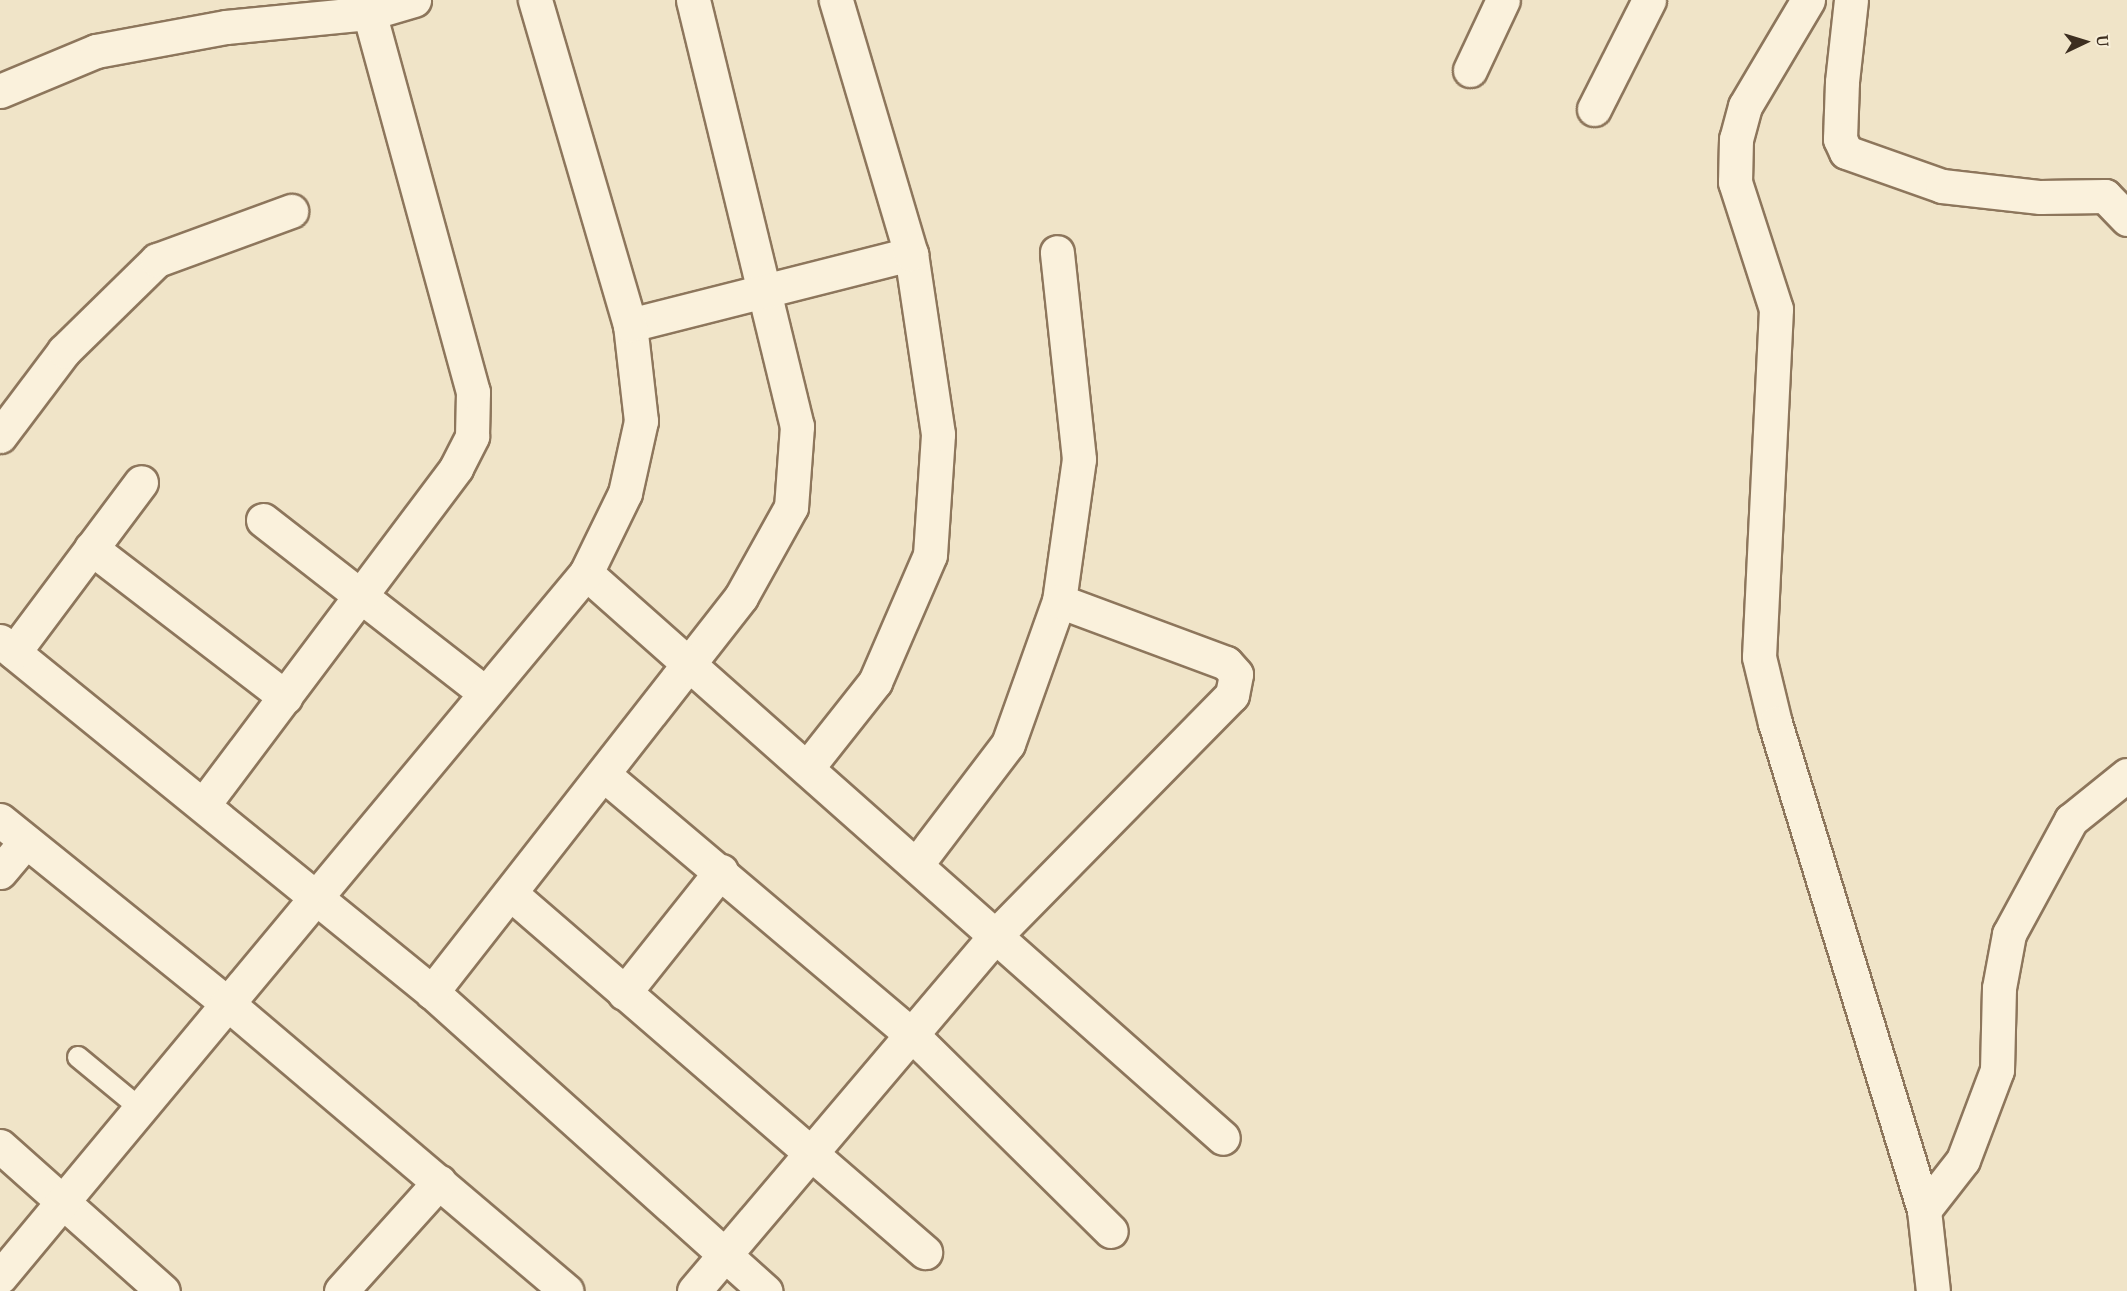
<!DOCTYPE html>
<html>
<head>
<meta charset="utf-8">
<style>
  body { margin:0 }
  #map { position:relative; width:2127px; height:1291px; overflow:hidden; background:#f0e4c8; font-family:"PT Serif",serif }
  div>[style] { position:absolute }
  [style*='--x'] { left:calc(var(--x)*1px); top:calc(var(--y)*1px); width:calc(var(--w)*1px); rotate:calc(var(--a)*1deg) }
  .roads { filter:drop-shadow(2px 0 #8d765c) drop-shadow(-2px 0 #8d765c) drop-shadow(0 2px #8d765c) drop-shadow(0 -2px #8d765c) }
  .lane>* { height:20px; margin:-10px; padding:0 10px; transform-origin:10px; border-radius:10px; background:#faf1dc }
  .street>* { height:33px; margin:-16.5px; padding:0 16.5px; transform-origin:16.5px; border-radius:16.5px; background:#faf1dc }
  span { translate:-50% -50%; white-space:nowrap; text-align:center; line-height:1.15; -webkit-text-stroke:5px #f7eed8; paint-order:stroke }
  .north { position:absolute; left:2055px; top:12px; width:60px; height:60px; -webkit-text-stroke:4px #f7eed8; paint-order:stroke; rotate:86deg; font-size:16px; font-weight:700; line-height:24px; text-align:center; color:#3d2e20 }
  .north::after { content:''; display:block; margin:auto; width:21px; height:27px; background:#3d2e20; clip-path:polygon(50% 0,100% 100%,50% 72%,0 100%) }
</style>
</head>
<body>
<div id="map">
  <div class="roads">
    <div class="lane">
      <i style="--x:78;--y:1057;--w:83;--a:39.6"></i>
    </div>
    <div class="street">
      <i style="--x:693;--y:0;--w:439;--a:76.3"></i>
      <i style="--x:797;--y:426;--w:81;--a:94.2"></i>
      <i style="--x:791;--y:507;--w:103;--a:119.1"></i>
      <i style="--x:741;--y:597;--w:502;--a:128.04"></i>
      <i style="--x:432;--y:992;--w:448;--a:41.9"></i>
      <i style="--x:1808;--y:0;--w:123;--a:120.7"></i>
      <i style="--x:1745;--y:106;--w:34;--a:105"></i>
      <i style="--x:1736;--y:139;--w:43;--a:91.3"></i>
      <i style="--x:1735;--y:182;--w:133;--a:72.1"></i>
      <i style="--x:1776;--y:309;--w:348;--a:92.8"></i>
      <i style="--x:1759;--y:657;--w:68;--a:76.4"></i>
      <i style="--x:1775;--y:723;--w:509;--a:72.99"></i>
      <i style="--x:1924;--y:1210;--w:81;--a:83.7"></i>
      <i style="--x:1851;--y:0;--w:82;--a:96.3"></i>
      <i style="--x:1842;--y:82;--w:57;--a:92"></i>
      <i style="--x:1840;--y:139;--w:14;--a:65"></i>
      <i style="--x:1846;--y:152;--w:102;--a:19.5"></i>
      <i style="--x:1942;--y:186;--w:99;--a:6.4"></i>
      <i style="--x:2040;--y:197;--w:65;--a:-0.9"></i>
      <i style="--x:2105;--y:196;--w:32;--a:46"></i>
      <i style="--x:1470;--y:70;--w:77;--a:-64.8"></i>
      <i style="--x:0;--y:91;--w:104;--a:-22.6"></i>
      <i style="--x:96;--y:51;--w:132;--a:-10.5"></i>
      <i style="--x:226;--y:27;--w:145;--a:-5.6"></i>
      <i style="--x:370;--y:13;--w:46;--a:-16.5"></i>
      <i style="--x:1594;--y:109;--w:122;--a:-63.2"></i>
      <i style="--x:630;--y:325;--w:290;--a:-14.2"></i>
      <i style="--x:0;--y:436;--w:106;--a:-53"></i>
      <i style="--x:64;--y:351;--w:130;--a:-44.4"></i>
      <i style="--x:157;--y:260;--w:143;--a:-20.1"></i>
      <i style="--x:263;--y:520;--w:281;--a:37.9"></i>
      <i style="--x:91;--y:548;--w:245;--a:37.5"></i>
      <i style="--x:586;--y:573;--w:851;--a:41.57"></i>
      <i style="--x:0;--y:641;--w:557;--a:39.09"></i>
      <i style="--x:14;--y:652;--w:212;--a:-53.2"></i>
      <i style="--x:807;--y:768;--w:110;--a:-51.7"></i>
      <i style="--x:875;--y:682;--w:138;--a:-66.6"></i>
      <i style="--x:930;--y:555;--w:121;--a:-86.2"></i>
      <i style="--x:938;--y:434;--w:182;--a:-98.5"></i>
      <i style="--x:911;--y:254;--w:265;--a:-106.5"></i>
      <i style="--x:603;--y:774;--w:404;--a:40.2"></i>
      <i style="--x:912;--y:1035;--w:279;--a:44.6"></i>
      <i style="--x:204;--y:804;--w:420;--a:-53.1"></i>
      <i style="--x:456;--y:468;--w:36;--a:-63"></i>
      <i style="--x:472;--y:436;--w:44;--a:-88.7"></i>
      <i style="--x:473;--y:392;--w:406;--a:-105.3"></i>
      <i style="--x:0;--y:820;--w:292;--a:38.9"></i>
      <i style="--x:227;--y:1003;--w:445;--a:40.3"></i>
      <i style="--x:916;--y:865;--w:152;--a:-52.8"></i>
      <i style="--x:1008;--y:744;--w:152;--a:-70.4"></i>
      <i style="--x:1059;--y:601;--w:143;--a:-82"></i>
      <i style="--x:1079;--y:459;--w:208;--a:-96.1"></i>
      <i style="--x:0;--y:872;--w:40;--a:-50"></i>
      <i style="--x:510;--y:893;--w:549;--a:40.86"></i>
      <i style="--x:624;--y:993;--w:156;--a:-51.5"></i>
      <i style="--x:0;--y:1146;--w:218;--a:41.7"></i>
      <i style="--x:1924;--y:1210;--w:63;--a:-52"></i>
      <i style="--x:1963;--y:1160;--w:96;--a:-69.3"></i>
      <i style="--x:1997;--y:1070;--w:82;--a:-88.6"></i>
      <i style="--x:1999;--y:988;--w:55;--a:-79.5"></i>
      <i style="--x:2009;--y:934;--w:130;--a:-61.5"></i>
      <i style="--x:2071;--y:820;--w:72;--a:-38.8"></i>
      <i style="--x:0;--y:1277;--w:916;--a:-50.23"></i>
      <i style="--x:586;--y:573;--w:89;--a:-64"></i>
      <i style="--x:625;--y:493;--w:74;--a:-77.5"></i>
      <i style="--x:641;--y:421;--w:97;--a:-96.5"></i>
      <i style="--x:630;--y:325;--w:339;--a:-106.3"></i>
      <i style="--x:341;--y:1291;--w:147;--a:-48"></i>
      <i style="--x:694;--y:1291;--w:465;--a:-49.7"></i>
      <i style="--x:995;--y:936;--w:338;--a:-45.5"></i>
      <i style="--x:1232;--y:695;--w:21;--a:-79"></i>
      <i style="--x:1236;--y:674;--w:15;--a:-132"></i>
      <i style="--x:1226;--y:663;--w:178;--a:-159.6"></i>
    </div>
  </div>
  <div class="north">U</div>
</div>
</body>
</html>
